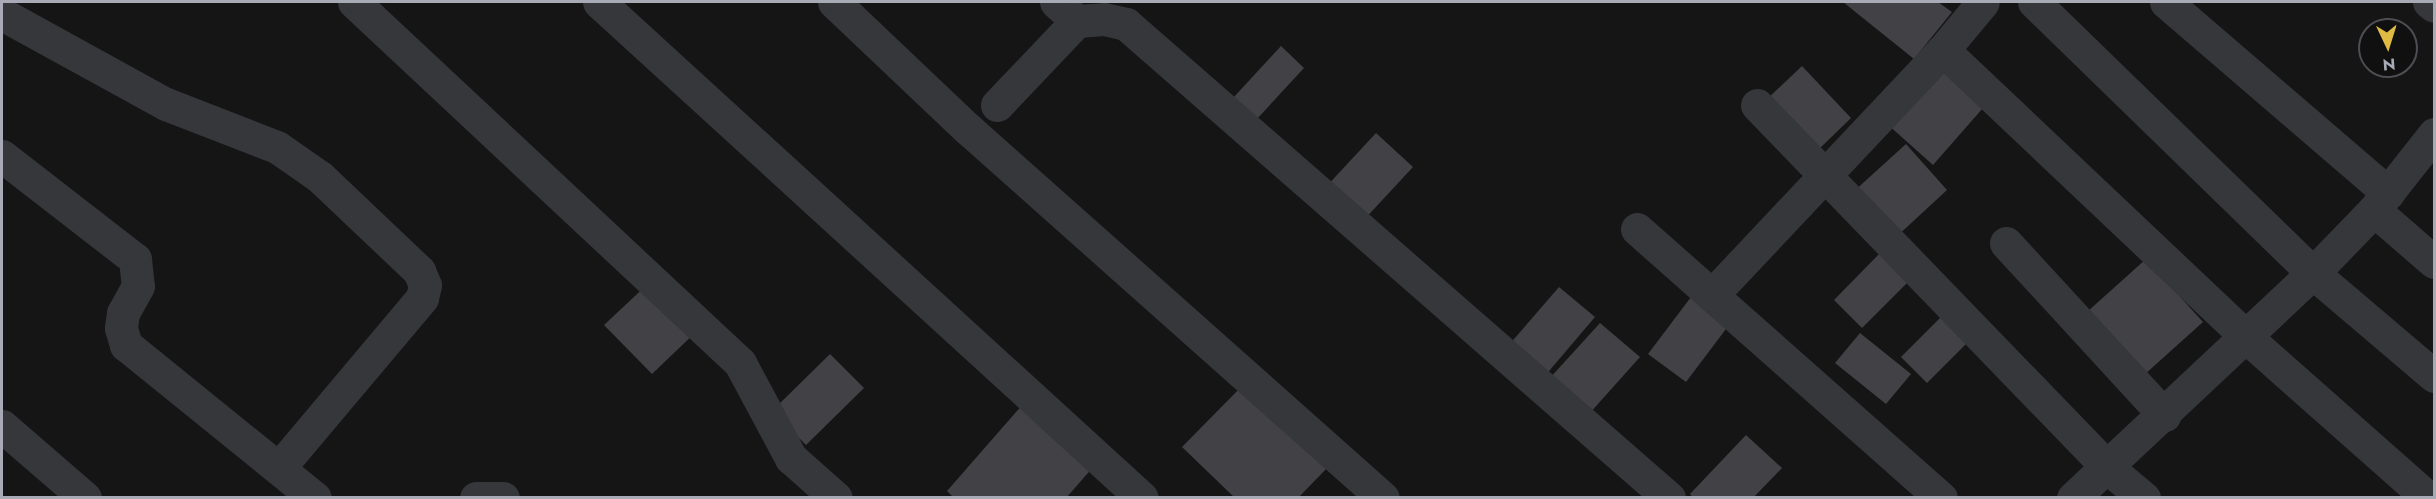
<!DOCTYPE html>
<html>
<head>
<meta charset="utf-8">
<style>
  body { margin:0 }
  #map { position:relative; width:2436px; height:499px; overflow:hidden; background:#151516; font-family:Jost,sans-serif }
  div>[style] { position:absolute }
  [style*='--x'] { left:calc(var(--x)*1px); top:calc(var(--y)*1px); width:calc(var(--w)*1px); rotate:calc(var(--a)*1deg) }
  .building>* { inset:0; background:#424246 }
  .minor>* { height:33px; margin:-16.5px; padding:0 16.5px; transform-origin:16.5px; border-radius:16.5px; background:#36373b }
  span { translate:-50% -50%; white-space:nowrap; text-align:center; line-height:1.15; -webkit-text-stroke:6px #101011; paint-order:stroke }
  .frame { position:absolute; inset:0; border:3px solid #a8abb5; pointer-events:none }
  .north { position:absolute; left:2358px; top:18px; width:60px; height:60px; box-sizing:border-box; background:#101011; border:2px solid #4d4e53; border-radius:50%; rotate:176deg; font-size:16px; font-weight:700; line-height:24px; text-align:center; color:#a8abb5 }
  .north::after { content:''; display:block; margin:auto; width:21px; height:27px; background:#dfbb44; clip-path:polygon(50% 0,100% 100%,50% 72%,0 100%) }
</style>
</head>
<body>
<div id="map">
  <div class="building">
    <i style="clip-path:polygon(1843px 2px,1938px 2px,1952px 12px,1914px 59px)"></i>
    <i style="clip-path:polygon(1281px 46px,1304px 68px,1256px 120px,1233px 98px)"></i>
    <i style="clip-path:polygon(1944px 59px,1990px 100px,1933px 165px,1886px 123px)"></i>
    <i style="clip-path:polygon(1802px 66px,1851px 118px,1816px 152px,1766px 100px)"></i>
    <i style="clip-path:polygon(1376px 133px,1413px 167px,1361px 223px,1324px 189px)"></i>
    <i style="clip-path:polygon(1906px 144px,1947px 190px,1894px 239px,1852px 193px)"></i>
    <i style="clip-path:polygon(1882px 251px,1911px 279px,1862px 328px,1834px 300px)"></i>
    <i style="clip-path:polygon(2146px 259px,2203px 322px,2144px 375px,2087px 312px)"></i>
    <i style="clip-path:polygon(651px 281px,698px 330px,652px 374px,604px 325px)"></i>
    <i style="clip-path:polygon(1559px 287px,1595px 317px,1544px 377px,1508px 346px)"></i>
    <i style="clip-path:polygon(1694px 293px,1732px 321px,1686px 382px,1648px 354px)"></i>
    <i style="clip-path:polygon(1949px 309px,1975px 335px,1927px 383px,1901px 357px)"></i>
    <i style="clip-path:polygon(1600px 323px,1640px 357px,1589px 414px,1549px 379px)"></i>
    <i style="clip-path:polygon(1860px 333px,1911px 374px,1886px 404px,1835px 363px)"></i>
    <i style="clip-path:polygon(830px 354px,864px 388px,806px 445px,772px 411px)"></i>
    <i style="clip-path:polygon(1245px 383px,1330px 465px,1298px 498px,1235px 498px,1182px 447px)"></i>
    <i style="clip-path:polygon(1024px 403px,1095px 465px,1066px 498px,954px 498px,947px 491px)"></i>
    <i style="clip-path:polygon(1746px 435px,1782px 468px,1753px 498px,1693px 498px,1690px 494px)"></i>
  </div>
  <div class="minor">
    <i style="--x:354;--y:2;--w:529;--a:43.08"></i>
    <i style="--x:740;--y:363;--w:108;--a:61.8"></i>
    <i style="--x:791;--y:458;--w:60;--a:41.6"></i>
    <i style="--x:599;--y:2;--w:735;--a:42.41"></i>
    <i style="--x:834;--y:2;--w:185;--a:43.5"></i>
    <i style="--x:968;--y:129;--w:555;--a:41.64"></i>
    <i style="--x:1056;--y:2;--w:28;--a:42"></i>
    <i style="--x:2034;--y:2;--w:389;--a:44.2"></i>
    <i style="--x:2313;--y:273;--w:159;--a:40.4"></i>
    <i style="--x:2166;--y:2;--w:293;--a:40.7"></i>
    <i style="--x:2429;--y:2;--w:6;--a:39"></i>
    <i style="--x:2;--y:14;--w:187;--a:28.8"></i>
    <i style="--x:166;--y:104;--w:119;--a:21.2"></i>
    <i style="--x:277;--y:147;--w:52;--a:34.9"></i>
    <i style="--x:320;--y:177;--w:137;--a:43.5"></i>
    <i style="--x:419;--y:271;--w:15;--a:67"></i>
    <i style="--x:425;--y:285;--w:13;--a:103"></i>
    <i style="--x:422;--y:298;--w:222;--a:130.1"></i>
    <i style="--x:1943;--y:50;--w:417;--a:43.4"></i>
    <i style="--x:2246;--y:337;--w:243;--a:41.5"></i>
    <i style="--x:997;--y:105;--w:116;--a:-46.4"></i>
    <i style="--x:1077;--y:21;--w:27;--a:-4"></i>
    <i style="--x:1104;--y:19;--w:23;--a:13"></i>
    <i style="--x:1126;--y:24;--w:721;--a:41.12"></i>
    <i style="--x:1757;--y:105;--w:505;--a:45.96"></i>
    <i style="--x:2108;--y:468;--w:47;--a:39.8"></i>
    <i style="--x:2;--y:156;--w:168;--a:37.8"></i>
    <i style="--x:135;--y:259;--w:27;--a:84"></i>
    <i style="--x:138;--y:286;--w:31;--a:119"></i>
    <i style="--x:123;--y:313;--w:15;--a:98"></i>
    <i style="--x:121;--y:328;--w:18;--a:74"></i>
    <i style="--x:126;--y:345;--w:243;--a:39"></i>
    <i style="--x:2374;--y:210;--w:79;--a:40.9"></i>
    <i style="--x:1637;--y:229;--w:406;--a:41.5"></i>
    <i style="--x:2006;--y:243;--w:234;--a:47.4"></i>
    <i style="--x:1712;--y:295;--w:337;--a:-46.7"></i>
    <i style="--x:1943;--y:50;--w:62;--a:-50.2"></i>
    <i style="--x:2;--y:426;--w:110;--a:40.9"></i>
    <i style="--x:476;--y:498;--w:27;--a:0"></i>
    <i style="--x:2073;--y:498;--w:329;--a:-43.2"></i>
    <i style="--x:2313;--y:273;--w:88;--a:-45.9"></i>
    <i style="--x:2374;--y:210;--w:97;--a:-51.7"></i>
  </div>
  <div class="frame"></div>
  <div class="north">N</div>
</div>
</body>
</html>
